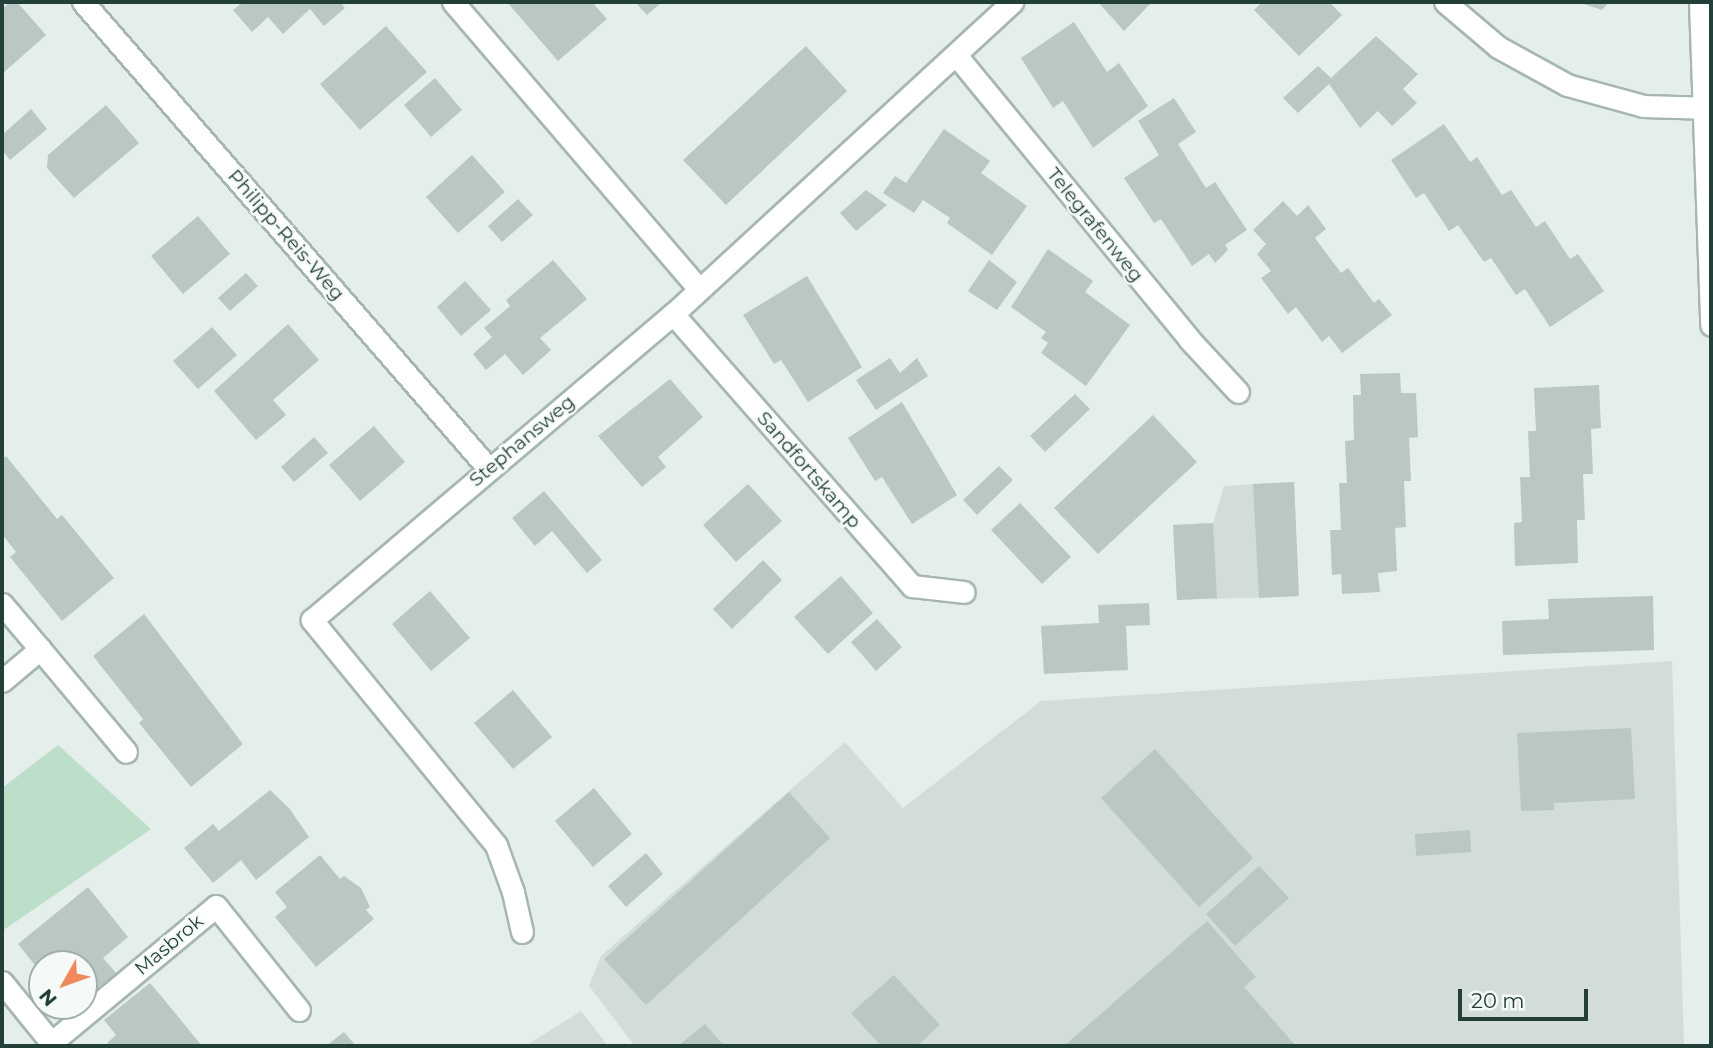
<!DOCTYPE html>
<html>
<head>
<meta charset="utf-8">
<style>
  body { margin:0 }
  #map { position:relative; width:1713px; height:1048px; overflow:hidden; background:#e4eeea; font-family:Montserrat,sans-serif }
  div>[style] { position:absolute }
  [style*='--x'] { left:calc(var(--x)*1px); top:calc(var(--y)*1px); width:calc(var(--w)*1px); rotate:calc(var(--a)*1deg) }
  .built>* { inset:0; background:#d2ddd9 }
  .green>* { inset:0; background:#bddec8 }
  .building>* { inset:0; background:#b9c8c3 }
  .roads { filter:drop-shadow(2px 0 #a6b6b1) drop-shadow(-2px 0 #a6b6b1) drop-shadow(0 2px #a6b6b1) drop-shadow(0 -2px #a6b6b1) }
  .minor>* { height:21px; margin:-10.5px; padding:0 10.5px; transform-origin:10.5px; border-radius:10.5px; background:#fff }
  span { translate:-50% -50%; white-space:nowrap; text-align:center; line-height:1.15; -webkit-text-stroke:5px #f5faf8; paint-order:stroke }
  .street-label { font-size:19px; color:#233f39 }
  .frame { position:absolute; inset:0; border:4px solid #233f39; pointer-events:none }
  .north { position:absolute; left:28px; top:950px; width:70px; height:70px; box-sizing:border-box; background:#f5faf8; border:2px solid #a1afac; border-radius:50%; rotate:230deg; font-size:19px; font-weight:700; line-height:28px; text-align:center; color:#233f39 }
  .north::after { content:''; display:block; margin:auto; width:24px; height:32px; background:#f1895e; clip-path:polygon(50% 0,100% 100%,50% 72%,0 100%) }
  .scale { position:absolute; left:1458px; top:989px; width:130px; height:32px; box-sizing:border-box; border:4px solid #233f39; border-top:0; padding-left:9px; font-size:21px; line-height:24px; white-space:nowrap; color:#233f39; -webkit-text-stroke:5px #f5faf8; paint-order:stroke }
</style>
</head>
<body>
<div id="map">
  <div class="built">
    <i style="clip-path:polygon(1294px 482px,1299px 596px,1177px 600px,1173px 525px,1213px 523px,1224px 486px)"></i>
    <i style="clip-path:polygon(1672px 661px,1684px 1046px,635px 1046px,589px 986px,601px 956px,845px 742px,903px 808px,1041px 701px)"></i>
    <i style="clip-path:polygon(581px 1011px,608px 1046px,525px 1046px)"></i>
  </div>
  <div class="green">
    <i style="clip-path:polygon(58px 745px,151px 829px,2px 931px,2px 788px)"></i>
  </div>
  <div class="building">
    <i style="clip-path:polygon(10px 2px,17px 2px,46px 35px,2px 74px,2px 9px)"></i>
    <i style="clip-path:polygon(243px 2px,340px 2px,345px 8px,324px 26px,310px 9px,283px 34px,268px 17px,252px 32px,233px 10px)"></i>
    <i style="clip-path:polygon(507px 2px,592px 2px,607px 19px,558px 61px)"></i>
    <i style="clip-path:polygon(635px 2px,662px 2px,647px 15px)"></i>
    <i style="clip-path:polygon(1098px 2px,1152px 2px,1124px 31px)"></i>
    <i style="clip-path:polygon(1262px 2px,1329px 2px,1342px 15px,1299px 56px,1254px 10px)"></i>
    <i style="clip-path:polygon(1578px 2px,1609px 2px,1602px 10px)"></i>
    <i style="clip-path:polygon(1074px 22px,1107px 72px,1119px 63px,1148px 106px,1093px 148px,1063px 101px,1053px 108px,1021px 58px)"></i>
    <i style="clip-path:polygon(386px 26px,427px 72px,360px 130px,320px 84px)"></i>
    <i style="clip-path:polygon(1376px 36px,1418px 74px,1403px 89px,1417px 103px,1392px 126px,1378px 111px,1360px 128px,1329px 84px,1298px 113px,1283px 98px,1318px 66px,1331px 78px)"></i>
    <i style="clip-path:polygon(806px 46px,847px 91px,726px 205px,683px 160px)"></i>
    <i style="clip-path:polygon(435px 78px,462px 110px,431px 137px,404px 105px)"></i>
    <i style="clip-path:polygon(1174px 98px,1196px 132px,1178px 144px,1206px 188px,1215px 182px,1247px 230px,1225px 245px,1228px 250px,1215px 263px,1209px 254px,1192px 266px,1161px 219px,1154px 223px,1124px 178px,1159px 155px,1138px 121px)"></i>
    <i style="clip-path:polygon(106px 105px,139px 143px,74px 198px,47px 168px,48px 155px)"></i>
    <i style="clip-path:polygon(31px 109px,47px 129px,10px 160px,2px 150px,2px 135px)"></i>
    <i style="clip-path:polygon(1444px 124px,1470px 162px,1477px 157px,1502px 195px,1511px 190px,1536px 227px,1545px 221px,1570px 259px,1578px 254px,1604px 291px,1550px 327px,1525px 289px,1516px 295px,1491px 258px,1484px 262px,1458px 225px,1449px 231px,1424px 193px,1416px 198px,1391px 160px)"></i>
    <i style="clip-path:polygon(944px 129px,990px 161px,981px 173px,1027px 206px,992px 255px,947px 223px,950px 218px,923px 200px,914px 213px,883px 193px,895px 176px,906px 183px)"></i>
    <i style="clip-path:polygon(472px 155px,505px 192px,458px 233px,426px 197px)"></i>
    <i style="clip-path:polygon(866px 190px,887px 205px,856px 231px,840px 213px)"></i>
    <i style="clip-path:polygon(518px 199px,533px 215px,502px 242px,488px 226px)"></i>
    <i style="clip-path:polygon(1283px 201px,1297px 216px,1308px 205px,1326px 229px,1315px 238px,1341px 273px,1348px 268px,1374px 303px,1379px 299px,1392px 315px,1342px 353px,1329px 336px,1322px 342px,1296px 307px,1288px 314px,1261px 278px,1271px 271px,1257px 254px,1266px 244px,1253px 230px)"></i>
    <i style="clip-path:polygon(198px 216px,230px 254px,183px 294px,151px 256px)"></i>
    <i style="clip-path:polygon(1048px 249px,1093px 281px,1085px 292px,1130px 325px,1086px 386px,1041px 353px,1048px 343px,1041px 338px,1046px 332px,1011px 307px)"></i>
    <i style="clip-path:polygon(553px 260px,587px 299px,540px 338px,551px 350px,523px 375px,505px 354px,486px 370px,473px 354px,492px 337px,484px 328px,510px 306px,506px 300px)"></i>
    <i style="clip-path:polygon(989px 260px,1017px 282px,997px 310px,968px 291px)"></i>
    <i style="clip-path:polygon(246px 273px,258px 286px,230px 311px,218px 298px)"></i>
    <i style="clip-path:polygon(807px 276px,862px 367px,808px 402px,781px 360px,774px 364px,743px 315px)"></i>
    <i style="clip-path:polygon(465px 281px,491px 310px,461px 336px,437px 307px)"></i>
    <i style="clip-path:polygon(288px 324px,319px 360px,273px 400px,286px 415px,256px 440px,214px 391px)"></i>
    <i style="clip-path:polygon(212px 327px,237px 355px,198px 389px,173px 361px)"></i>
    <i style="clip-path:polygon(890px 358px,900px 373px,917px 358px,928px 376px,876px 410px,856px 380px)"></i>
    <i style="clip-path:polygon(1400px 373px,1401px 393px,1416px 393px,1418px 437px,1409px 438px,1411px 481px,1404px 481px,1406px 527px,1395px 528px,1397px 571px,1378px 573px,1380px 592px,1342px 594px,1341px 574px,1332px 575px,1330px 530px,1341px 530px,1339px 483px,1347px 483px,1345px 441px,1354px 440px,1353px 395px,1361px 395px,1360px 374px)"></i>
    <i style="clip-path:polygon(670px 379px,703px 417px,658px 457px,666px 467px,642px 487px,598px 436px)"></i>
    <i style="clip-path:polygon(1599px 385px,1601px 428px,1591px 429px,1593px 474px,1583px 474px,1585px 520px,1577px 520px,1578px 563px,1515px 566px,1514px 523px,1522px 522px,1520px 477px,1530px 477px,1528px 431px,1536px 431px,1534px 388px)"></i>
    <i style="clip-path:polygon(1075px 394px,1090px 409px,1045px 452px,1030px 436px)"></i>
    <i style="clip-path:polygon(902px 402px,957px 495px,912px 524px,882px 477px,875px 481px,848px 438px)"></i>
    <i style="clip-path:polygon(1153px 415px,1197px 462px,1098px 554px,1054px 508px)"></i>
    <i style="clip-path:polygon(374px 426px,405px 462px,360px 501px,329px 465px)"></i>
    <i style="clip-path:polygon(314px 437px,328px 453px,294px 482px,281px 467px)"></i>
    <i style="clip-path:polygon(6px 456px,57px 519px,62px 515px,114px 578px,62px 621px,10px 557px,16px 552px,2px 534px,2px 459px)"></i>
    <i style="clip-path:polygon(999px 466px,1013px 480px,977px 515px,963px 500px)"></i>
    <i style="clip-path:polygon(1294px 482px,1299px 596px,1259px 598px,1253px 484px)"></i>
    <i style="clip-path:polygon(748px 484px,782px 521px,736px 562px,703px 525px)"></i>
    <i style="clip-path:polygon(544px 491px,602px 560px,587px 573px,552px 531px,535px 546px,512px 518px)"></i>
    <i style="clip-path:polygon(1020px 503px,1071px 557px,1042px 584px,991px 530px)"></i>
    <i style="clip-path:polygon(1213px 523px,1217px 598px,1177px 600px,1173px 525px)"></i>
    <i style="clip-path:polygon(763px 560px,782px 580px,732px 629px,713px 609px)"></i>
    <i style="clip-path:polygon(841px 576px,873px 613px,828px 654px,794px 617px)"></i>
    <i style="clip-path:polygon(430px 591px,470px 638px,431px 671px,392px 624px)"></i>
    <i style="clip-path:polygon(1653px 596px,1654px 650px,1503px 655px,1502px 621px,1549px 619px,1548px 599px)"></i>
    <i style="clip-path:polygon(1149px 603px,1150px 625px,1126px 626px,1128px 670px,1044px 674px,1041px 626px,1099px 623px,1098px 605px)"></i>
    <i style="clip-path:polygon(144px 614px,243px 744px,191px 787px,139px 723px,143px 719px,93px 656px)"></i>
    <i style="clip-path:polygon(877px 619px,902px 647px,876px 671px,851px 642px)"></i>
    <i style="clip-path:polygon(513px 690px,552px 737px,513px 769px,474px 723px)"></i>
    <i style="clip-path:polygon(1631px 728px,1635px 799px,1554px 803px,1554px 810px,1521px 811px,1517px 733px)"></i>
    <i style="clip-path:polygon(1155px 749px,1253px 858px,1199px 907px,1101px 798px)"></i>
    <i style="clip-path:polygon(594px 788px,632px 834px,593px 867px,555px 821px)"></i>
    <i style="clip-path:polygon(270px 790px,289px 808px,309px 837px,256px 880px,241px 860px,213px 883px,184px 848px,213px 824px,219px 831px)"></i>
    <i style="clip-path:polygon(789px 792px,830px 838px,646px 1005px,604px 959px)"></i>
    <i style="clip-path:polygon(1470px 830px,1471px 852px,1416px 856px,1415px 834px)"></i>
    <i style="clip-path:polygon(646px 853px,663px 874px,626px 907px,608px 886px)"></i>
    <i style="clip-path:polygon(320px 855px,340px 879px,344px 876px,361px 888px,370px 907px,366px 910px,374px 919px,316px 967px,275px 917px,287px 907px,275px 892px)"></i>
    <i style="clip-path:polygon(1259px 866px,1289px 898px,1235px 946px,1206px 914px)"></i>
    <i style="clip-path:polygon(88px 887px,128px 937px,103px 958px,116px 973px,84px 999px,84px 964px,42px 964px,42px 974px,18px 944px)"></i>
    <i style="clip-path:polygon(1207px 921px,1256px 977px,1244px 987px,1296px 1046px,1064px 1046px)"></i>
    <i style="clip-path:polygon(894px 975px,940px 1025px,917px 1046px,881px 1046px,851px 1013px)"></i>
    <i style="clip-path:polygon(150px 983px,162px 997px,202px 1046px,110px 1046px,107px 1043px,116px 1035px,104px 1020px)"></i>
    <i style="clip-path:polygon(705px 1024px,724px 1046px,678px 1046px)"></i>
    <i style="clip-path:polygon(344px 1032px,356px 1046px,326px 1046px)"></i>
  </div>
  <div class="roads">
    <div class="minor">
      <i style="--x:83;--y:2;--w:619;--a:49"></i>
      <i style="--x:453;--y:2;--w:378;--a:49.4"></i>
      <i style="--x:1445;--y:2;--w:70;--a:40.3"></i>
      <i style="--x:1498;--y:47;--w:79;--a:28.8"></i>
      <i style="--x:1567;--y:85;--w:79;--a:15.4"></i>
      <i style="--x:1643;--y:106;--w:68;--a:1.7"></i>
      <i style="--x:1700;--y:2;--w:323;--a:88"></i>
      <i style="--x:956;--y:55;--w:367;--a:50.6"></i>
      <i style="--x:1189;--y:339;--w:72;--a:47.2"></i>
      <i style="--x:673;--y:314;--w:362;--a:48.7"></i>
      <i style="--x:912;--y:586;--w:52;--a:6.6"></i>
      <i style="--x:2;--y:604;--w:59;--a:49.8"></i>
      <i style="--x:2;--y:681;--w:50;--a:-40.1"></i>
      <i style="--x:40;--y:649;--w:134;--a:50.1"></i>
      <i style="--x:522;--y:932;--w:41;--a:-102.7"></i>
      <i style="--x:513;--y:892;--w:50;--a:-109.9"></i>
      <i style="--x:496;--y:845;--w:291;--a:-129.3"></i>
      <i style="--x:312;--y:620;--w:473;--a:-40.3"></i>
      <i style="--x:673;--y:314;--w:461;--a:-42.6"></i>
      <i style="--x:2;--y:982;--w:82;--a:50.9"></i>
      <i style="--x:51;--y:1043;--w:214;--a:-39.7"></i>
      <i style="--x:216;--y:906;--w:133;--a:51.4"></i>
    </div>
  </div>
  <div class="street-label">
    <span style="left:1095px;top:225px;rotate:51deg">Telegrafenweg</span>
    <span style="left:286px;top:235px;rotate:49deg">Philipp-Reis-Weg</span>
    <span style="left:522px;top:441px;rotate:-40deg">Stephansweg</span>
    <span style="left:809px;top:470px;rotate:49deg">Sandfortskamp</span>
    <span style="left:169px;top:945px;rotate:-40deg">Masbrok</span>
  </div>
  <div class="frame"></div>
  <div class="north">N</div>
  <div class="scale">20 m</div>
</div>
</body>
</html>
